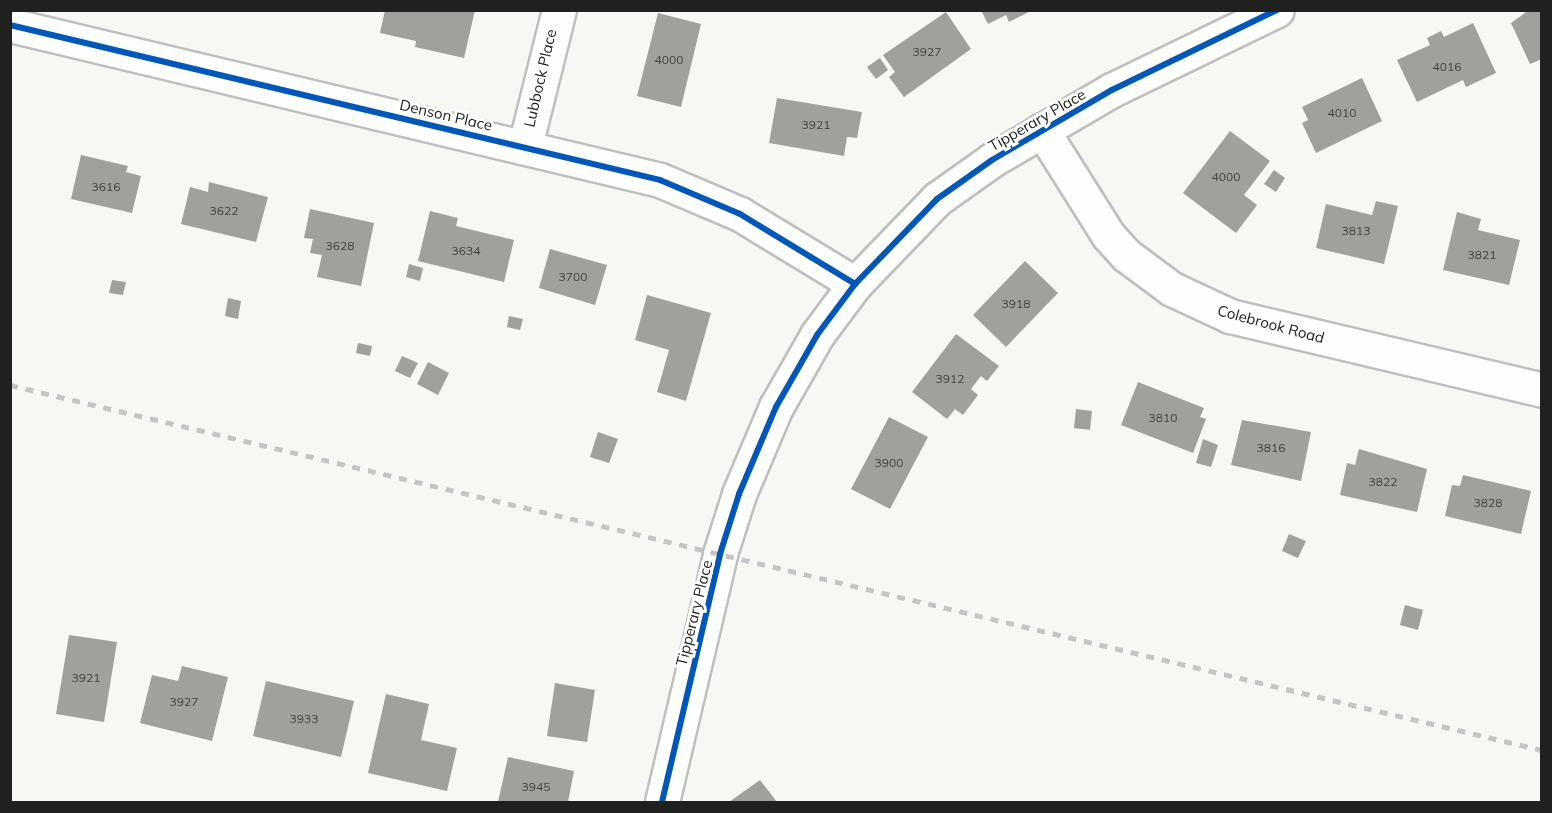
<!DOCTYPE html>
<html>
<head>
<meta charset="utf-8">
<style>
  body { margin:0 }
  #map { position:relative; width:1552px; height:813px; overflow:hidden; background:#f7f8f4; font-family:Mulish,sans-serif }
  div>[style] { position:absolute }
  [style*='--x'] { left:calc(var(--x)*1px); top:calc(var(--y)*1px); width:calc(var(--w)*1px); rotate:calc(var(--a)*1deg) }
  .building>* { inset:0; background:#a0a19d }
  .roads { filter:drop-shadow(2px 0 #bfc0bd) drop-shadow(-2px 0 #bfc0bd) drop-shadow(0 2px #bfc0bd) drop-shadow(0 -2px #bfc0bd) }
  .street>* { height:33px; margin:-16.5px; padding:0 16.5px; transform-origin:16.5px; border-radius:16.5px; background:#fefefd }
  .secondary>* { height:33px; margin:-16.5px; padding:0 16.5px; transform-origin:16.5px; border-radius:16.5px; background:#fefefd }
  .rail>* { height:4.5px; margin-top:-2.25px; transform-origin:0; background:repeating-linear-gradient(90deg,#c5c5c4 0 8px,transparent 0 16px) }
  .cycleway>* { height:6px; margin:-3px; padding:0 3px; transform-origin:3px; border-radius:3px; background:#0057b8 }
  span { translate:-50% -50%; white-space:nowrap; text-align:center; line-height:1.15; -webkit-text-stroke:6px #fff; paint-order:stroke }
  .number-label { font-size:12px; color:#40413e }
  .number-label span { -webkit-text-stroke-width:0 }
  .street-label { font-size:15px; color:#20211e }
  .frame { position:absolute; inset:0; border:12px solid #20211e; pointer-events:none }
</style>
</head>
<body>
<div id="map">
  <div class="building">
    <i style="clip-path:polygon(385px 10px,475px 10px,464px 58px,415px 47px,416px 41px,380px 33px)"></i>
    <i style="clip-path:polygon(981px 10px,1033px 10px,1009px 22px,1006px 15px,988px 24px)"></i>
    <i style="clip-path:polygon(1529px 10px,1542px 10px,1542px 59px,1530px 64px,1511px 23px)"></i>
    <i style="clip-path:polygon(946px 12px,971px 49px,904px 97px,889px 77px,895px 72px,883px 55px)"></i>
    <i style="clip-path:polygon(658px 13px,701px 24px,681px 107px,637px 96px)"></i>
    <i style="clip-path:polygon(1473px 23px,1496px 73px,1466px 87px,1463px 80px,1417px 102px,1397px 60px,1430px 45px,1427px 38px,1441px 31px,1444px 37px)"></i>
    <i style="clip-path:polygon(880px 58px,888px 70px,876px 79px,867px 67px)"></i>
    <i style="clip-path:polygon(1362px 78px,1382px 121px,1316px 153px,1302px 123px,1308px 120px,1302px 107px)"></i>
    <i style="clip-path:polygon(777px 98px,862px 112px,857px 138px,847px 137px,844px 156px,769px 143px)"></i>
    <i style="clip-path:polygon(1230px 131px,1270px 161px,1244px 195px,1257px 205px,1236px 233px,1183px 193px)"></i>
    <i style="clip-path:polygon(81px 155px,128px 166px,126px 172px,141px 176px,132px 213px,71px 199px)"></i>
    <i style="clip-path:polygon(1274px 170px,1285px 178px,1276px 192px,1264px 184px)"></i>
    <i style="clip-path:polygon(209px 182px,268px 197px,256px 242px,181px 224px,190px 187px,208px 192px)"></i>
    <i style="clip-path:polygon(1376px 201px,1398px 206px,1384px 264px,1316px 248px,1326px 204px,1372px 215px)"></i>
    <i style="clip-path:polygon(310px 209px,374px 223px,361px 286px,317px 277px,322px 255px,310px 253px,313px 239px,304px 238px)"></i>
    <i style="clip-path:polygon(430px 211px,458px 218px,456px 226px,514px 240px,504px 282px,418px 261px)"></i>
    <i style="clip-path:polygon(1457px 212px,1481px 219px,1478px 230px,1520px 240px,1509px 285px,1443px 270px)"></i>
    <i style="clip-path:polygon(550px 249px,607px 265px,595px 305px,539px 288px)"></i>
    <i style="clip-path:polygon(1025px 261px,1058px 293px,1006px 347px,973px 315px)"></i>
    <i style="clip-path:polygon(409px 264px,423px 268px,420px 281px,406px 277px)"></i>
    <i style="clip-path:polygon(112px 280px,126px 282px,123px 295px,109px 293px)"></i>
    <i style="clip-path:polygon(647px 295px,711px 313px,686px 401px,657px 392px,669px 350px,635px 340px)"></i>
    <i style="clip-path:polygon(228px 298px,241px 301px,238px 319px,225px 316px)"></i>
    <i style="clip-path:polygon(509px 316px,523px 319px,520px 330px,507px 327px)"></i>
    <i style="clip-path:polygon(956px 334px,999px 366px,987px 381px,981px 376px,971px 389px,978px 395px,963px 415px,955px 409px,947px 419px,912px 392px)"></i>
    <i style="clip-path:polygon(358px 343px,372px 346px,370px 356px,356px 353px)"></i>
    <i style="clip-path:polygon(402px 356px,418px 363px,410px 378px,395px 371px)"></i>
    <i style="clip-path:polygon(428px 362px,449px 373px,438px 395px,417px 384px)"></i>
    <i style="clip-path:polygon(1138px 382px,1204px 408px,1200px 417px,1206px 419px,1193px 453px,1121px 425px)"></i>
    <i style="clip-path:polygon(1076px 409px,1092px 411px,1090px 430px,1074px 428px)"></i>
    <i style="clip-path:polygon(889px 417px,928px 437px,890px 509px,851px 489px)"></i>
    <i style="clip-path:polygon(1242px 420px,1311px 432px,1301px 481px,1231px 465px)"></i>
    <i style="clip-path:polygon(598px 432px,618px 439px,609px 463px,590px 457px)"></i>
    <i style="clip-path:polygon(1203px 439px,1218px 445px,1211px 467px,1196px 463px)"></i>
    <i style="clip-path:polygon(1359px 449px,1427px 469px,1417px 512px,1340px 495px,1347px 463px,1355px 465px)"></i>
    <i style="clip-path:polygon(1463px 475px,1531px 491px,1521px 534px,1445px 516px,1452px 485px,1460px 486px)"></i>
    <i style="clip-path:polygon(1289px 534px,1306px 541px,1298px 558px,1282px 551px)"></i>
    <i style="clip-path:polygon(1405px 605px,1423px 610px,1418px 630px,1400px 625px)"></i>
    <i style="clip-path:polygon(69px 635px,117px 642px,104px 722px,56px 714px)"></i>
    <i style="clip-path:polygon(182px 666px,228px 677px,212px 741px,140px 723px,152px 675px,178px 681px)"></i>
    <i style="clip-path:polygon(266px 681px,354px 701px,341px 757px,253px 736px)"></i>
    <i style="clip-path:polygon(555px 683px,595px 690px,587px 742px,547px 736px)"></i>
    <i style="clip-path:polygon(386px 694px,429px 704px,421px 740px,457px 748px,447px 791px,368px 773px)"></i>
    <i style="clip-path:polygon(508px 757px,574px 771px,568px 802px,498px 802px)"></i>
    <i style="clip-path:polygon(760px 780px,777px 802px,729px 802px)"></i>
  </div>
  <div class="roads">
    <div class="street">
      <i style="--x:10;--y:25;--w:668;--a:13.41"></i>
      <i style="--x:660;--y:180;--w:87;--a:23"></i>
      <i style="--x:740;--y:214;--w:135;--a:31.3"></i>
      <i style="--x:1042;--y:130;--w:124;--a:57.8"></i>
      <i style="--x:1108;--y:235;--w:27;--a:48"></i>
      <i style="--x:1126;--y:255;--w:57;--a:36.5"></i>
      <i style="--x:1172;--y:289;--w:64;--a:25"></i>
      <i style="--x:1230;--y:316;--w:321;--a:13.3"></i>
      <i style="--x:525;--y:146;--w:140;--a:-76"></i>
    </div>
    <div class="secondary">
      <i style="--x:662;--y:802;--w:255;--a:-76.8"></i>
      <i style="--x:720;--y:554;--w:63;--a:-72.4"></i>
      <i style="--x:739;--y:494;--w:95;--a:-67"></i>
      <i style="--x:776;--y:407;--w:83;--a:-60.3"></i>
      <i style="--x:817;--y:335;--w:64;--a:-53.3"></i>
      <i style="--x:855;--y:284;--w:118;--a:-46"></i>
      <i style="--x:937;--y:199;--w:67;--a:-35.3"></i>
      <i style="--x:992;--y:160;--w:139;--a:-30.3"></i>
      <i style="--x:1112;--y:90;--w:183;--a:-25.9"></i>
    </div>
  </div>
  <div class="rail">
    <i style="--x:10;--y:385;--w:1575;--a:13.4"></i>
  </div>
  <div class="cycleway">
    <i style="--x:10;--y:25;--w:668;--a:13.41"></i>
    <i style="--x:660;--y:180;--w:87;--a:23"></i>
    <i style="--x:740;--y:214;--w:135;--a:31.3"></i>
    <i style="--x:662;--y:802;--w:255;--a:-76.8"></i>
    <i style="--x:720;--y:554;--w:63;--a:-72.4"></i>
    <i style="--x:739;--y:494;--w:95;--a:-67"></i>
    <i style="--x:776;--y:407;--w:83;--a:-60.3"></i>
    <i style="--x:817;--y:335;--w:64;--a:-53.3"></i>
    <i style="--x:855;--y:284;--w:118;--a:-46"></i>
    <i style="--x:937;--y:199;--w:67;--a:-35.3"></i>
    <i style="--x:992;--y:160;--w:139;--a:-30.3"></i>
    <i style="--x:1112;--y:90;--w:183;--a:-25.9"></i>
  </div>
  <div class="number-label">
    <span style="left:927px;top:52px">3927</span>
    <span style="left:669px;top:60px">4000</span>
    <span style="left:1447px;top:67px">4016</span>
    <span style="left:1342px;top:113px">4010</span>
    <span style="left:816px;top:125px">3921</span>
    <span style="left:1226px;top:177px">4000</span>
    <span style="left:106px;top:187px">3616</span>
    <span style="left:224px;top:211px">3622</span>
    <span style="left:1356px;top:231px">3813</span>
    <span style="left:340px;top:246px">3628</span>
    <span style="left:466px;top:251px">3634</span>
    <span style="left:1482px;top:255px">3821</span>
    <span style="left:573px;top:277px">3700</span>
    <span style="left:1016px;top:304px">3918</span>
    <span style="left:950px;top:379px">3912</span>
    <span style="left:1163px;top:418px">3810</span>
    <span style="left:1271px;top:448px">3816</span>
    <span style="left:889px;top:463px">3900</span>
    <span style="left:1383px;top:482px">3822</span>
    <span style="left:1488px;top:503px">3828</span>
    <span style="left:86px;top:678px">3921</span>
    <span style="left:184px;top:702px">3927</span>
    <span style="left:304px;top:719px">3933</span>
    <span style="left:536px;top:787px">3945</span>
  </div>
  <div class="street-label">
    <span style="left:540px;top:78px;rotate:-77deg">Lubbock Place</span>
    <span style="left:446px;top:115px;rotate:13deg">Denson Place</span>
    <span style="left:1037px;top:120px;rotate:-30deg">Tipperary Place</span>
    <span style="left:1271px;top:324px;rotate:15deg">Colebrook Road</span>
    <span style="left:694px;top:613px;rotate:-76deg">Tipperary Place</span>
  </div>
  <div class="frame"></div>
</div>
</body>
</html>
